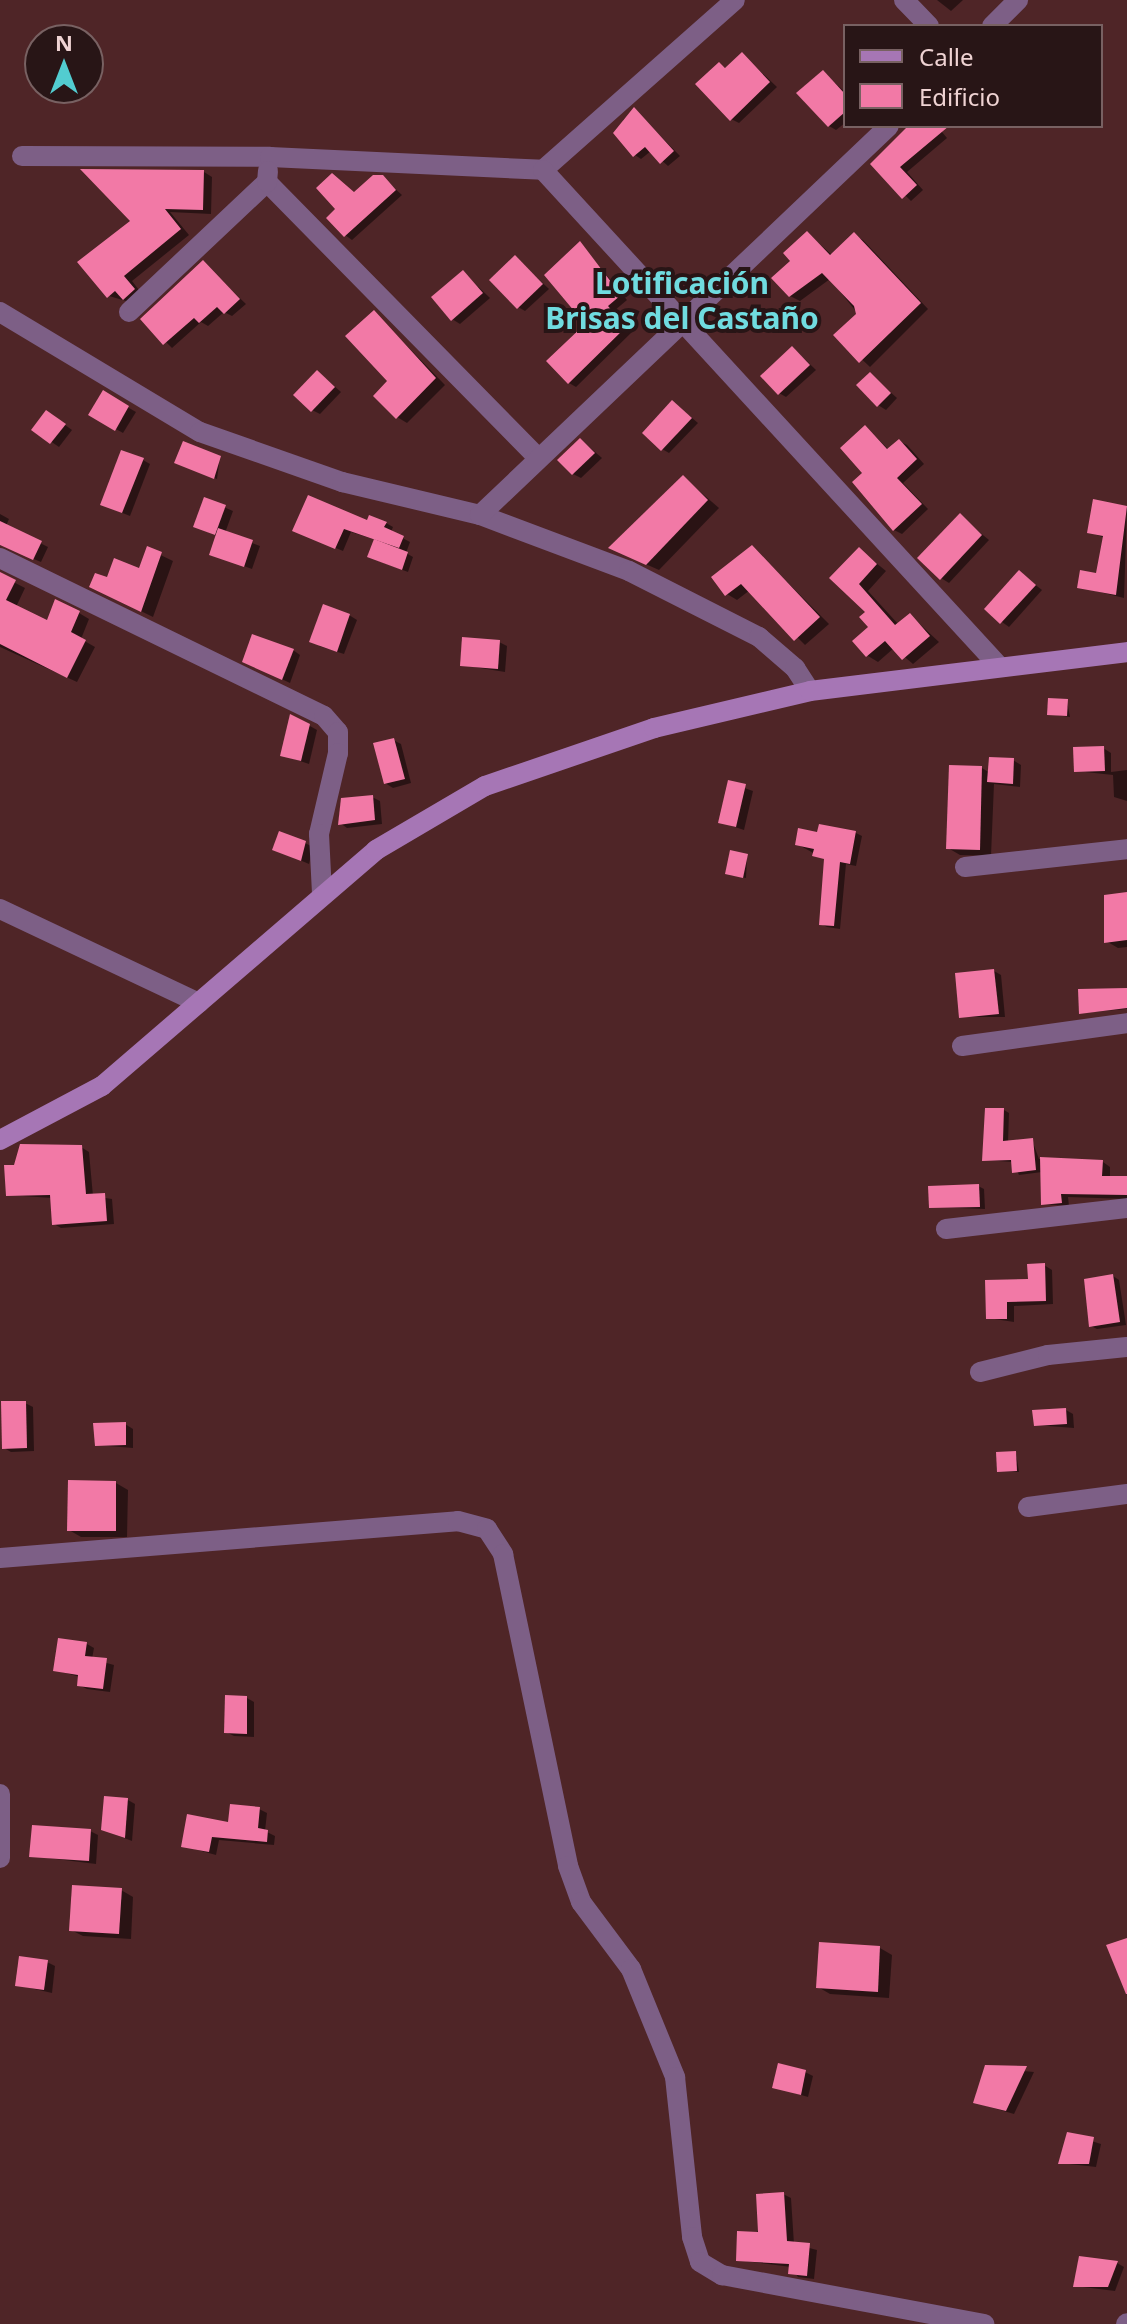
<!DOCTYPE html>
<html>
<head>
<meta charset="utf-8">
<style>
  body { margin:0 }
  #map { position:relative; width:1127px; height:2324px; overflow:hidden; background:#4f2527; font-family:"Noto Sans",sans-serif }
  div>[style] { position:absolute }
  [style*='--x'] { left:calc(var(--x)*1px); top:calc(var(--y)*1px); width:calc(var(--w)*1px); rotate:calc(var(--a)*1deg) }
  .shadow>* { inset:0; background:#0007 }
  .building>* { inset:0; background:#f279a6 }
  .street>* { height:20px; margin:-10px; padding:0 10px; transform-origin:10px; border-radius:10px; background:#7d5f86 }
  .secondary>* { height:20px; margin:-10px; padding:0 10px; transform-origin:10px; border-radius:10px; background:#a676b5 }
  span { translate:-50% -50%; white-space:nowrap; text-align:center; line-height:1.15; -webkit-text-stroke:8px #281516; paint-order:stroke }
  .neighbourhood-label { font-size:30px; color:#70dce0; font-weight:700 }
  .legend { position:absolute; left:843px; top:24px; width:260px; height:104px; box-sizing:border-box; background:#281516; border:2px solid #786162; margin:0; padding:10px 14px; list-style:none; font-size:24px; color:#efd3d3 }
  .legend li { display:flex; align-items:center; gap:16px; height:40px }
  .legend b { width:40px; border:2px solid #786162 }
  .north { position:absolute; left:24px; top:24px; width:80px; height:80px; box-sizing:border-box; background:#281516; border:2px solid #786162; border-radius:50%; rotate:0deg; font-size:22px; font-weight:700; line-height:32px; text-align:center; color:#efd3d3 }
  .north::after { content:''; display:block; margin:auto; width:28px; height:36px; background:#52ccd0; clip-path:polygon(50% 0,100% 100%,50% 72%,0 100%) }
</style>
</head>
<body>
<div id="map">
  <div class="shadow">
    <i style="clip-path:polygon(937px 0,963px 0,951px 11px)"></i>
    <i style="clip-path:polygon(742px 54px,777px 87px,739px 123px,731px 119px,719px 64px,726px 68px)"></i>
    <i style="clip-path:polygon(823px 72px,845px 92px,845px 123px,836px 130px,829px 126px)"></i>
    <i style="clip-path:polygon(634px 109px,680px 156px,668px 166px,651px 151px,641px 159px,635px 155px,623px 120px)"></i>
    <i style="clip-path:polygon(913px 126px,937px 126px,947px 138px,907px 172px,923px 190px,911px 201px,873px 164px)"></i>
    <i style="clip-path:polygon(204px 172px,212px 177px,211px 214px,170px 212px,189px 235px,132px 281px,142px 294px,133px 303px,109px 296px,80px 262px)"></i>
    <i style="clip-path:polygon(382px 177px,402px 195px,352px 240px,345px 235px,338px 209px,340px 180px,355px 193px)"></i>
    <i style="clip-path:polygon(807px 233px,832px 255px,854px 235px,863px 240px,928px 309px,870px 367px,836px 335px,858px 314px,830px 279px,800px 301px,790px 296px,793px 261px)"></i>
    <i style="clip-path:polygon(581px 244px,627px 300px,614px 311px,632px 332px,576px 387px,569px 383px,588px 324px)"></i>
    <i style="clip-path:polygon(516px 258px,549px 289px,525px 311px,518px 307px)"></i>
    <i style="clip-path:polygon(203px 263px,246px 304px,232px 316px,224px 312px,208px 326px,201px 322px,172px 348px,143px 319px)"></i>
    <i style="clip-path:polygon(463px 272px,490px 298px,460px 324px,452px 319px)"></i>
    <i style="clip-path:polygon(374px 312px,445px 385px,407px 423px,397px 417px)"></i>
    <i style="clip-path:polygon(793px 348px,816px 370px,786px 397px,779px 393px)"></i>
    <i style="clip-path:polygon(318px 372px,341px 392px,320px 414px,312px 410px)"></i>
    <i style="clip-path:polygon(870px 374px,897px 398px,886px 410px,878px 405px)"></i>
    <i style="clip-path:polygon(103px 393px,136px 412px,123px 433px,91px 415px)"></i>
    <i style="clip-path:polygon(673px 402px,698px 423px,669px 453px,662px 449px)"></i>
    <i style="clip-path:polygon(54px 417px,72px 430px,59px 447px,34px 430px)"></i>
    <i style="clip-path:polygon(866px 427px,889px 450px,899px 441px,907px 445px,924px 464px,903px 483px,928px 509px,902px 534px,894px 530px,865px 473px)"></i>
    <i style="clip-path:polygon(581px 440px,602px 458px,581px 478px,573px 474px)"></i>
    <i style="clip-path:polygon(220px 457px,217px 479px,179px 464px)"></i>
    <i style="clip-path:polygon(143px 460px,150px 464px,130px 516px,110px 508px)"></i>
    <i style="clip-path:polygon(683px 477px,719px 508px,659px 570px,623px 554px)"></i>
    <i style="clip-path:polygon(205px 499px,233px 511px,225px 533px,260px 546px,252px 569px,211px 554px,217px 536px,203px 530px)"></i>
    <i style="clip-path:polygon(1095px 502px,1127px 508px,1124px 598px,1079px 587px,1098px 575px,1105px 538px,1089px 532px)"></i>
    <i style="clip-path:polygon(0 514px,9px 519px,6px 526px,48px 547px,41px 562px,0 545px)"></i>
    <i style="clip-path:polygon(960px 516px,989px 540px,949px 583px,941px 578px)"></i>
    <i style="clip-path:polygon(368px 523px,386px 523px,393px 527px,391px 532px,410px 542px,406px 553px,413px 557px,408px 572px,376px 560px,376px 540px,351px 532px,343px 551px,302px 534px)"></i>
    <i style="clip-path:polygon(753px 548px,829px 624px,805px 645px,750px 590px,737px 600px,727px 594px)"></i>
    <i style="clip-path:polygon(148px 549px,173px 561px,153px 617px,104px 593px,108px 580px,140px 570px)"></i>
    <i style="clip-path:polygon(859px 549px,886px 571px,868px 591px,899px 625px,910px 615px,939px 642px,913px 664px,894px 648px,878px 662px,868px 656px,868px 612px,832px 578px)"></i>
    <i style="clip-path:polygon(1019px 572px,1042px 590px,1009px 627px,1002px 622px)"></i>
    <i style="clip-path:polygon(0 575px,25px 588px,16px 607px,48px 623px,79px 613px,89px 619px,81px 639px,95px 647px,77px 682px,0 647px)"></i>
    <i style="clip-path:polygon(349px 615px,357px 620px,344px 654px,319px 646px)"></i>
    <i style="clip-path:polygon(499px 642px,507px 646px,505px 672px,462px 665px)"></i>
    <i style="clip-path:polygon(293px 650px,300px 655px,290px 683px,252px 665px)"></i>
    <i style="clip-path:polygon(1067px 701px,1070px 717px,1049px 714px)"></i>
    <i style="clip-path:polygon(310px 726px,317px 730px,309px 764px,282px 755px)"></i>
    <i style="clip-path:polygon(393px 740px,401px 744px,411px 783px,393px 788px,385px 783px)"></i>
    <i style="clip-path:polygon(1103px 748px,1111px 753px,1111px 772px,1127px 770px,1127px 801px,1114px 797px,1113px 775px,1076px 771px)"></i>
    <i style="clip-path:polygon(1013px 760px,1021px 765px,1020px 787px,994px 784px,991px 856px,960px 855px,948px 848px,982px 768px,990px 773px)"></i>
    <i style="clip-path:polygon(730px 783px,753px 791px,744px 830px,720px 822px)"></i>
    <i style="clip-path:polygon(372px 797px,380px 801px,382px 824px,347px 828px,340px 823px)"></i>
    <i style="clip-path:polygon(856px 833px,862px 836px,856px 866px,846px 864px,840px 929px,827px 927px,821px 924px,826px 860px,797px 844px,819px 834px)"></i>
    <i style="clip-path:polygon(305px 843px,313px 847px,309px 864px,274px 849px)"></i>
    <i style="clip-path:polygon(747px 856px,746px 878px,730px 875px)"></i>
    <i style="clip-path:polygon(1127px 894px,1127px 947px,1118px 948px,1106px 941px)"></i>
    <i style="clip-path:polygon(994px 971px,1001px 975px,1005px 1017px,961px 1017px)"></i>
    <i style="clip-path:polygon(1127px 990px,1127px 1009px,1081px 1013px)"></i>
    <i style="clip-path:polygon(1004px 1110px,1009px 1113px,1008px 1143px,1032px 1140px,1039px 1159px,1103px 1162px,1110px 1167px,1110px 1178px,1127px 1178px,1127px 1199px,1068px 1197px,1069px 1206px,1043px 1204px,1042px 1172px,1019px 1175px,1013px 1162px,984px 1160px)"></i>
    <i style="clip-path:polygon(81px 1147px,89px 1152px,93px 1196px,112px 1199px,114px 1224px,61px 1228px,54px 1224px,52px 1198px,8px 1195px)"></i>
    <i style="clip-path:polygon(978px 1186px,984px 1189px,985px 1209px,931px 1207px)"></i>
    <i style="clip-path:polygon(1044px 1265px,1052px 1270px,1053px 1304px,1014px 1306px,1014px 1322px,988px 1318px)"></i>
    <i style="clip-path:polygon(1113px 1276px,1119px 1280px,1126px 1325px,1097px 1329px,1091px 1326px)"></i>
    <i style="clip-path:polygon(25px 1403px,33px 1407px,34px 1451px,11px 1452px,4px 1448px)"></i>
    <i style="clip-path:polygon(1066px 1410px,1073px 1414px,1074px 1428px,1035px 1425px)"></i>
    <i style="clip-path:polygon(125px 1424px,133px 1429px,133px 1448px,96px 1445px)"></i>
    <i style="clip-path:polygon(1016px 1453px,1019px 1472px,999px 1471px)"></i>
    <i style="clip-path:polygon(116px 1483px,128px 1490px,127px 1537px,81px 1537px,69px 1530px)"></i>
    <i style="clip-path:polygon(87px 1644px,94px 1648px,92px 1659px,114px 1665px,110px 1692px,87px 1689px,79px 1685px,80px 1677px,55px 1670px)"></i>
    <i style="clip-path:polygon(247px 1698px,254px 1702px,254px 1737px,234px 1736px,226px 1732px)"></i>
    <i style="clip-path:polygon(128px 1800px,135px 1804px,132px 1841px,111px 1833px)"></i>
    <i style="clip-path:polygon(259px 1809px,267px 1813px,265px 1831px,275px 1836px,274px 1845px,219px 1840px,216px 1855px,183px 1846px)"></i>
    <i style="clip-path:polygon(90px 1831px,98px 1835px,96px 1864px,32px 1856px)"></i>
    <i style="clip-path:polygon(121px 1890px,133px 1897px,131px 1939px,83px 1936px,71px 1930px)"></i>
    <i style="clip-path:polygon(880px 1948px,892px 1955px,889px 1998px,830px 1994px,818px 1987px)"></i>
    <i style="clip-path:polygon(47px 1962px,55px 1966px,52px 1993px,17px 1985px)"></i>
    <i style="clip-path:polygon(986px 2067px,1034px 2072px,1014px 2114px,976px 2103px)"></i>
    <i style="clip-path:polygon(805px 2072px,813px 2076px,808px 2097px,774px 2087px)"></i>
    <i style="clip-path:polygon(1069px 2134px,1101px 2144px,1096px 2167px,1060px 2163px)"></i>
    <i style="clip-path:polygon(783px 2194px,791px 2198px,794px 2244px,817px 2250px,814px 2279px,798px 2277px,791px 2267px,738px 2260px)"></i>
    <i style="clip-path:polygon(1117px 2263px,1124px 2267px,1115px 2291px,1075px 2286px)"></i>
  </div>
  <div class="building">
    <i style="clip-path:polygon(742px 52px,770px 82px,730px 121px,695px 84px,719px 62px,725px 68px)"></i>
    <i style="clip-path:polygon(823px 70px,845px 94px,845px 112px,828px 127px,796px 93px)"></i>
    <i style="clip-path:polygon(634px 107px,674px 151px,660px 164px,645px 147px,633px 157px,613px 133px)"></i>
    <i style="clip-path:polygon(908px 126px,949px 126px,900px 167px,917px 185px,902px 199px,870px 164px)"></i>
    <i style="clip-path:polygon(80px 169px,204px 170px,203px 210px,165px 209px,181px 229px,124px 276px,135px 289px,123px 300px,115px 291px,107px 298px,77px 262px,130px 221px)"></i>
    <i style="clip-path:polygon(332px 173px,354px 192px,373px 175px,383px 175px,396px 190px,344px 237px,326px 218px,335px 209px,316px 188px)"></i>
    <i style="clip-path:polygon(807px 231px,830px 255px,854px 232px,921px 303px,859px 363px,833px 335px,856px 314px,854px 306px,822px 273px,789px 297px,771px 278px,790px 261px,783px 253px)"></i>
    <i style="clip-path:polygon(580px 241px,621px 295px,608px 306px,626px 327px,568px 384px,546px 361px,585px 324px,544px 275px)"></i>
    <i style="clip-path:polygon(515px 255px,543px 284px,517px 309px,489px 280px)"></i>
    <i style="clip-path:polygon(203px 260px,240px 299px,224px 314px,217px 307px,199px 323px,194px 318px,163px 345px,140px 319px)"></i>
    <i style="clip-path:polygon(463px 270px,483px 293px,451px 321px,431px 297px)"></i>
    <i style="clip-path:polygon(374px 310px,436px 378px,396px 419px,373px 396px,387px 381px,345px 336px)"></i>
    <i style="clip-path:polygon(792px 346px,810px 365px,778px 395px,760px 376px)"></i>
    <i style="clip-path:polygon(317px 370px,335px 387px,311px 412px,293px 395px)"></i>
    <i style="clip-path:polygon(870px 372px,891px 393px,877px 407px,856px 385px)"></i>
    <i style="clip-path:polygon(103px 390px,129px 406px,115px 431px,88px 415px)"></i>
    <i style="clip-path:polygon(672px 400px,692px 418px,661px 451px,642px 433px)"></i>
    <i style="clip-path:polygon(46px 410px,66px 424px,50px 444px,31px 430px)"></i>
    <i style="clip-path:polygon(865px 425px,887px 449px,899px 439px,917px 459px,897px 478px,922px 504px,893px 531px,852px 482px,862px 473px,840px 448px)"></i>
    <i style="clip-path:polygon(580px 438px,595px 453px,572px 475px,557px 460px)"></i>
    <i style="clip-path:polygon(183px 441px,221px 456px,214px 479px,174px 463px)"></i>
    <i style="clip-path:polygon(121px 450px,144px 458px,122px 513px,100px 505px)"></i>
    <i style="clip-path:polygon(683px 475px,708px 500px,646px 565px,608px 548px)"></i>
    <i style="clip-path:polygon(308px 495px,367px 520px,369px 515px,387px 522px,384px 527px,404px 536px,399px 548px,344px 529px,335px 549px,292px 531px)"></i>
    <i style="clip-path:polygon(204px 497px,226px 505px,215px 535px,193px 527px)"></i>
    <i style="clip-path:polygon(1093px 499px,1127px 506px,1116px 595px,1077px 588px,1080px 570px,1096px 573px,1103px 536px,1087px 533px)"></i>
    <i style="clip-path:polygon(960px 513px,982px 535px,940px 580px,917px 558px)"></i>
    <i style="clip-path:polygon(0 521px,42px 541px,33px 560px,0 545px)"></i>
    <i style="clip-path:polygon(218px 528px,253px 540px,244px 567px,209px 555px)"></i>
    <i style="clip-path:polygon(374px 539px,408px 552px,402px 570px,367px 557px)"></i>
    <i style="clip-path:polygon(752px 545px,820px 617px,794px 641px,741px 584px,725px 596px,711px 577px)"></i>
    <i style="clip-path:polygon(147px 546px,162px 552px,141px 612px,89px 587px,95px 573px,107px 577px,114px 558px,139px 568px)"></i>
    <i style="clip-path:polygon(859px 547px,877px 564px,859px 584px,895px 625px,910px 613px,930px 636px,902px 660px,885px 641px,866px 657px,852px 641px,868px 627px,859px 617px,865px 612px,829px 578px)"></i>
    <i style="clip-path:polygon(1019px 570px,1036px 585px,1000px 624px,984px 609px)"></i>
    <i style="clip-path:polygon(0 572px,16px 580px,6px 600px,47px 620px,55px 599px,80px 611px,71px 632px,86px 640px,67px 678px,0 644px)"></i>
    <i style="clip-path:polygon(323px 604px,350px 614px,337px 652px,309px 642px)"></i>
    <i style="clip-path:polygon(252px 634px,294px 649px,282px 680px,242px 662px)"></i>
    <i style="clip-path:polygon(462px 637px,500px 640px,498px 669px,460px 666px)"></i>
    <i style="clip-path:polygon(1048px 698px,1068px 699px,1067px 716px,1047px 715px)"></i>
    <i style="clip-path:polygon(290px 714px,310px 724px,301px 761px,280px 756px)"></i>
    <i style="clip-path:polygon(394px 738px,405px 779px,384px 784px,373px 743px)"></i>
    <i style="clip-path:polygon(1104px 746px,1105px 771px,1074px 772px,1073px 747px)"></i>
    <i style="clip-path:polygon(989px 757px,1014px 758px,1013px 784px,987px 782px)"></i>
    <i style="clip-path:polygon(949px 765px,982px 766px,980px 850px,946px 849px)"></i>
    <i style="clip-path:polygon(728px 780px,746px 784px,736px 827px,718px 823px)"></i>
    <i style="clip-path:polygon(373px 795px,375px 820px,338px 825px,341px 798px)"></i>
    <i style="clip-path:polygon(819px 824px,856px 831px,850px 864px,840px 862px,834px 926px,819px 925px,824px 859px,812px 856px,814px 849px,795px 845px,798px 828px,817px 832px)"></i>
    <i style="clip-path:polygon(279px 831px,306px 841px,301px 861px,272px 850px)"></i>
    <i style="clip-path:polygon(730px 850px,748px 854px,743px 878px,725px 874px)"></i>
    <i style="clip-path:polygon(1127px 892px,1127px 940px,1104px 943px,1104px 895px)"></i>
    <i style="clip-path:polygon(994px 969px,999px 1014px,959px 1018px,955px 973px)"></i>
    <i style="clip-path:polygon(1127px 988px,1127px 1008px,1079px 1014px,1078px 989px)"></i>
    <i style="clip-path:polygon(985px 1108px,1004px 1108px,1003px 1141px,1033px 1138px,1036px 1170px,1012px 1173px,1011px 1160px,982px 1161px)"></i>
    <i style="clip-path:polygon(20px 1144px,82px 1145px,86px 1194px,105px 1193px,107px 1221px,52px 1225px,50px 1195px,6px 1196px,4px 1165px,14px 1165px)"></i>
    <i style="clip-path:polygon(1040px 1157px,1103px 1160px,1102px 1176px,1127px 1176px,1127px 1195px,1061px 1194px,1062px 1203px,1041px 1205px)"></i>
    <i style="clip-path:polygon(979px 1184px,980px 1207px,929px 1208px,928px 1186px)"></i>
    <i style="clip-path:polygon(1045px 1263px,1046px 1301px,1007px 1302px,1007px 1319px,986px 1319px,985px 1280px,1028px 1279px,1027px 1264px)"></i>
    <i style="clip-path:polygon(1113px 1274px,1120px 1322px,1089px 1327px,1084px 1279px)"></i>
    <i style="clip-path:polygon(1px 1401px,26px 1401px,27px 1448px,2px 1449px)"></i>
    <i style="clip-path:polygon(1066px 1408px,1067px 1424px,1034px 1426px,1032px 1410px)"></i>
    <i style="clip-path:polygon(126px 1422px,126px 1445px,95px 1446px,93px 1423px)"></i>
    <i style="clip-path:polygon(1016px 1451px,1017px 1471px,997px 1472px,996px 1452px)"></i>
    <i style="clip-path:polygon(68px 1480px,116px 1481px,116px 1531px,67px 1531px)"></i>
    <i style="clip-path:polygon(58px 1638px,87px 1642px,85px 1656px,107px 1658px,103px 1689px,77px 1686px,78px 1675px,53px 1671px)"></i>
    <i style="clip-path:polygon(225px 1695px,247px 1696px,247px 1734px,224px 1733px)"></i>
    <i style="clip-path:polygon(104px 1796px,128px 1798px,125px 1838px,101px 1830px)"></i>
    <i style="clip-path:polygon(230px 1804px,260px 1807px,258px 1828px,268px 1830px,267px 1842px,212px 1837px,209px 1852px,181px 1847px,187px 1814px,228px 1822px)"></i>
    <i style="clip-path:polygon(32px 1825px,91px 1829px,89px 1861px,29px 1857px)"></i>
    <i style="clip-path:polygon(72px 1885px,122px 1888px,119px 1934px,69px 1931px)"></i>
    <i style="clip-path:polygon(1127px 1938px,1127px 1994px,1126px 1994px,1106px 1945px)"></i>
    <i style="clip-path:polygon(819px 1942px,880px 1946px,878px 1992px,816px 1988px)"></i>
    <i style="clip-path:polygon(19px 1956px,48px 1960px,44px 1990px,15px 1986px)"></i>
    <i style="clip-path:polygon(778px 2063px,806px 2070px,801px 2095px,772px 2088px)"></i>
    <i style="clip-path:polygon(985px 2065px,1027px 2066px,1006px 2111px,973px 2103px)"></i>
    <i style="clip-path:polygon(1067px 2132px,1094px 2137px,1089px 2164px,1058px 2164px)"></i>
    <i style="clip-path:polygon(784px 2192px,787px 2241px,810px 2243px,807px 2276px,788px 2274px,789px 2264px,736px 2261px,737px 2231px,758px 2232px,756px 2194px)"></i>
    <i style="clip-path:polygon(1079px 2256px,1118px 2261px,1108px 2287px,1073px 2287px)"></i>
  </div>
  <div class="street">
    <i style="--x:904;--y:0;--w:36;--a:46"></i>
    <i style="--x:992;--y:26;--w:37;--a:-45"></i>
    <i style="--x:22;--y:156;--w:248;--a:0.2"></i>
    <i style="--x:270;--y:157;--w:273;--a:2.7"></i>
    <i style="--x:543;--y:170;--w:256;--a:-41.5"></i>
    <i style="--x:543;--y:170;--w:672;--a:47.41"></i>
    <i style="--x:267;--y:182;--w:387;--a:45.5"></i>
    <i style="--x:0;--y:312;--w:233;--a:31"></i>
    <i style="--x:200;--y:432;--w:151;--a:19.4"></i>
    <i style="--x:342;--y:482;--w:142;--a:13.4"></i>
    <i style="--x:480;--y:515;--w:159;--a:20.6"></i>
    <i style="--x:629;--y:571;--w:146;--a:26.9"></i>
    <i style="--x:759;--y:637;--w:48;--a:40.7"></i>
    <i style="--x:795;--y:668;--w:27;--a:57"></i>
    <i style="--x:129;--y:312;--w:190;--a:-43.3"></i>
    <i style="--x:267;--y:182;--w:11;--a:-85"></i>
    <i style="--x:480;--y:515;--w:564;--a:-43.56"></i>
    <i style="--x:0;--y:558;--w:360;--a:26"></i>
    <i style="--x:324;--y:716;--w:21;--a:49"></i>
    <i style="--x:338;--y:732;--w:21;--a:90"></i>
    <i style="--x:338;--y:753;--w:83;--a:103.2"></i>
    <i style="--x:319;--y:834;--w:60;--a:87.1"></i>
    <i style="--x:965;--y:867;--w:163;--a:-6.3"></i>
    <i style="--x:0;--y:909;--w:220;--a:25.3"></i>
    <i style="--x:962;--y:1046;--w:167;--a:-7.9"></i>
    <i style="--x:946;--y:1229;--w:182;--a:-6.6"></i>
    <i style="--x:980;--y:1372;--w:70;--a:-14"></i>
    <i style="--x:1048;--y:1355;--w:79;--a:-5.8"></i>
    <i style="--x:1028;--y:1507;--w:100;--a:-7.5"></i>
    <i style="--x:0;--y:1558;--w:459;--a:-4.6"></i>
    <i style="--x:458;--y:1521;--w:30;--a:15"></i>
    <i style="--x:487;--y:1529;--w:30;--a:57"></i>
    <i style="--x:503;--y:1554;--w:319;--a:78.2"></i>
    <i style="--x:568;--y:1866;--w:38;--a:70"></i>
    <i style="--x:581;--y:1902;--w:84;--a:53.3"></i>
    <i style="--x:631;--y:1969;--w:117;--a:67.8"></i>
    <i style="--x:675;--y:2077;--w:161;--a:83.9"></i>
    <i style="--x:692;--y:2237;--w:26;--a:72"></i>
    <i style="--x:700;--y:2262;--w:26;--a:31"></i>
    <i style="--x:722;--y:2275;--w:267;--a:10.6"></i>
    <i style="--x:0;--y:1794;--w:64;--a:90"></i>
    <i style="--x:1126;--y:2324;--w:1;--a:-45"></i>
  </div>
  <div class="secondary">
    <i style="--x:0;--y:1140;--w:115;--a:-27.9"></i>
    <i style="--x:102;--y:1086;--w:362;--a:-40.7"></i>
    <i style="--x:376;--y:850;--w:126;--a:-30.4"></i>
    <i style="--x:485;--y:786;--w:179;--a:-18.9"></i>
    <i style="--x:654;--y:728;--w:160;--a:-13.3"></i>
    <i style="--x:810;--y:691;--w:319;--a:-7"></i>
  </div>
  <div class="neighbourhood-label">
    <span style="left:682px;top:300px">Lotificación<br>Brisas del Castaño</span>
  </div>
  <ul class="legend">
  <li><b style="height:10px;background:#a676b5"></b>Calle</li>
  <li><b style="height:22px;background:#f279a6"></b>Edificio</li>
  </ul>
  <div class="north">N</div>
</div>
</body>
</html>
